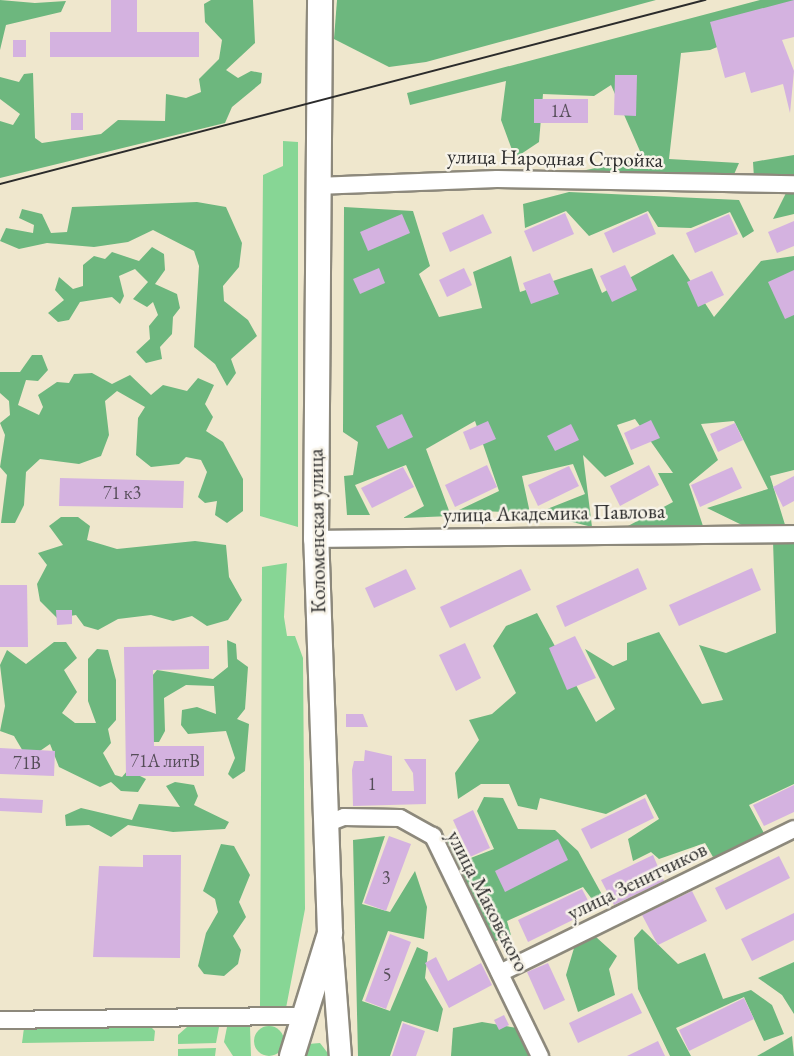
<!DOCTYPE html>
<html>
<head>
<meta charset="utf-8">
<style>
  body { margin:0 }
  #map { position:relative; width:794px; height:1056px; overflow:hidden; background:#efe7cd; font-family:"EB Garamond",serif }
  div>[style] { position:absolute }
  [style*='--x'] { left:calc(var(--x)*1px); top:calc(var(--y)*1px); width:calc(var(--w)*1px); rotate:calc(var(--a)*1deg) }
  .green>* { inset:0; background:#87d695 }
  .round { border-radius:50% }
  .forest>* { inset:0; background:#6db77e }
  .building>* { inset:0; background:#d4b2e0 }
  .roads { filter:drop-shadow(2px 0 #8d897c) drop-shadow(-2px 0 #8d897c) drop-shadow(0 2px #8d897c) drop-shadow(0 -2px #8d897c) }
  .minor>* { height:16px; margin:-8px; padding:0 8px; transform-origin:8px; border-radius:8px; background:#fff }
  .tertiary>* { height:21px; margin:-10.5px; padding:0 10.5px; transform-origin:10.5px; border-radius:10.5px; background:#fff }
  .secondary>* { height:24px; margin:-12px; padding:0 12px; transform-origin:12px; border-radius:12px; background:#fff }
  .tram>* { height:1.5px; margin:-0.75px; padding:0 0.75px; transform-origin:0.75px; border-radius:0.75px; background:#2b2b2b }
  span { translate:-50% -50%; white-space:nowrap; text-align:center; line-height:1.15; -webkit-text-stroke:5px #f7f3e8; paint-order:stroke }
  .number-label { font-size:18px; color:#554d58 }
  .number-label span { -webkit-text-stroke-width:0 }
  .street-label { font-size:21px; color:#2b2b2b }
</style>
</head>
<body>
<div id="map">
  <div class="green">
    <i style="clip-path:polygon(283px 141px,298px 142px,298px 527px,260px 516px,263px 175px,283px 166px)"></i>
    <i style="clip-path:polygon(287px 563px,284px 617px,287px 636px,295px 636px,303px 658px,305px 909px,286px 1008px,260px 1010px,262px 567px)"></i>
    <i style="clip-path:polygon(148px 1024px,155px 1031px,154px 1041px,22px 1043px,24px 1028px)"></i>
    <i class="round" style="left:254px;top:1026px;width:30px;height:30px"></i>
    <i style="clip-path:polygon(187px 1027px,219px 1027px,216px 1043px,178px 1044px,178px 1035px)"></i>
    <i style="clip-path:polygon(227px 1027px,250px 1027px,251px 1056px,233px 1056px,224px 1042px)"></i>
    <i style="clip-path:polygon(320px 1043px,330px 1056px,304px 1056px,308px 1044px)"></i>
    <i style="clip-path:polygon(216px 1048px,215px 1056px,178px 1056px,178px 1049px)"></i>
  </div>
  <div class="forest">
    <i style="clip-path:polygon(0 0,35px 3px,66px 1px,61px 12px,6px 25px,0 50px)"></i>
    <i style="clip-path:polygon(211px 0,253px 0,255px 43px,226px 70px,238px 78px,251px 71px,262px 73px,261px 83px,232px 107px,225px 123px,0 178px,0 121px,13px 125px,20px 114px,0 99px,0 77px,19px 82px,24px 74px,33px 73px,35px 138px,42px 143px,101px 134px,118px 120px,165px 121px,166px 94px,186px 98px,201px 92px,199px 79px,219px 59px,222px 40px,205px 22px,204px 4px)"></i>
    <i style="clip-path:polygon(337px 0,656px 0,426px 62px,389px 67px,334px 39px)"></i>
    <i style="clip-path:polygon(760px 0,794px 0,794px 15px,710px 50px,681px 53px,669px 159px,739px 163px,732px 179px,572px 173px,643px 158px,611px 85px,594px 96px,543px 94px,539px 142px,515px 158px,501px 120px,506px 81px,410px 105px,407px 93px)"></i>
    <i style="clip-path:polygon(794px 155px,794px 181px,754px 178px,753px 162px)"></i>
    <i style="clip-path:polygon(794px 190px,794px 214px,773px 219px,787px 191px)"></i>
    <i style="clip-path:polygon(569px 192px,739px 200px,754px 231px,743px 238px,730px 212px,691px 228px,658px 227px,648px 211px,589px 236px,566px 211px,525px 228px,523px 204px)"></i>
    <i style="clip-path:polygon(197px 202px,226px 207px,242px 243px,239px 267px,223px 286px,224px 301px,248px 320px,257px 336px,231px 359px,236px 373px,227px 386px,215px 364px,194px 347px,199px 266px,194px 251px,153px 230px,128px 242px,94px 247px,47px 243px,19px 249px,0 241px,6px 228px,33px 233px,34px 225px,19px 218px,22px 209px,42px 214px,51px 233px,67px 232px,72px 207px)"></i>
    <i style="clip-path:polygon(344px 207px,413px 211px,430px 266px,419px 274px,439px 317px,482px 308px,473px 272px,511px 256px,520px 292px,592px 268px,602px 293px,673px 254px,714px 317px,761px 261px,794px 256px,794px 470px,770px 476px,786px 528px,744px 526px,707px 508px,768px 489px,734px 421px,701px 424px,718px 460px,689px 484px,703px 526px,628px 526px,673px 502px,658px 473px,673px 473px,635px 419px,617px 425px,634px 464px,605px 477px,583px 455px,592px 527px,537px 513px,585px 494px,573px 464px,522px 476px,530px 513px,459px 510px,499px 491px,475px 421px,426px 449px,451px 516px,403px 518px,424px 506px,406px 465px,355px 485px,370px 515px,347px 515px,344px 476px,353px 475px,358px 442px,343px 432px)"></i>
    <i style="clip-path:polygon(152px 247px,164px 254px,165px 270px,155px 284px,177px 294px,180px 308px,173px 317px,172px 334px,160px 347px,162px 359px,146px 363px,136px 352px,150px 339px,149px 326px,158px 315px,153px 302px,147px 307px,133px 299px,148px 282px,135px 269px,119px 276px,124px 296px,120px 304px,112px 297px,80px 302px,69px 320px,58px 322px,48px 313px,64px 300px,55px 290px,59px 277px,73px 289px,83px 286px,83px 265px,94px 256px,105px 259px,112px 252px,139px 261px)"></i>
    <i style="clip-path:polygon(32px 355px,42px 355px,48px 370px,38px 381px,26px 380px,18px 405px,39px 415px,43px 407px,38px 395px,57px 382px,69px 383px,74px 374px,92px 373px,112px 384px,130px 375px,151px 395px,163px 385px,187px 391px,198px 378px,214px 385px,205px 404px,213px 417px,206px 431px,223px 442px,243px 479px,243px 511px,227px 523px,215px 515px,217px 501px,205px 503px,198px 497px,207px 472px,201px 460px,186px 457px,179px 464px,151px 467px,136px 455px,138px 418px,145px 407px,117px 391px,105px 401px,109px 435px,101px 456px,79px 464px,40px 459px,26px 472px,24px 505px,15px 523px,1px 523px,7px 475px,0 467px,5px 435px,0 423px,10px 415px,9px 401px,0 393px,0 372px,20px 372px)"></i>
    <i style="clip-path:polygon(61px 517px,78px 517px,90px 526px,87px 540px,117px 549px,195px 541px,226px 545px,229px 577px,242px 600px,228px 620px,207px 626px,192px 616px,173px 621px,151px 615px,118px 619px,98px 630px,84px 626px,76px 615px,57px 618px,40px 601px,37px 584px,47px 565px,38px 553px,63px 545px,49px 526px)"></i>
    <i style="clip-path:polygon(773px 541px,794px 541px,794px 784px,749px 805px,767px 839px,713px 857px,705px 843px,659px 859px,651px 852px,633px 861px,628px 839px,659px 819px,646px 794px,606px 814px,540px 798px,537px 810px,518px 806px,509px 784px,481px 784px,458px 799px,455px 773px,479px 740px,469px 720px,492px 714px,516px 693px,493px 646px,506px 626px,537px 613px,596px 722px,615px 709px,585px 649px,613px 666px,627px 660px,627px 643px,659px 632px,702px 704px,723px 700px,699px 645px,726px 653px,776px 633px)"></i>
    <i style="clip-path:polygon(227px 640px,236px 644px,237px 659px,248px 667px,245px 709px,237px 719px,249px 724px,245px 771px,233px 779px,228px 774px,235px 758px,226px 731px,188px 734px,181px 725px,182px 710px,197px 707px,216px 714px,214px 686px,186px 685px,164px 698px,165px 731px,159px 742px,150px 742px,147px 682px,157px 670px,213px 679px,228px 667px)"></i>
    <i style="clip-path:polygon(54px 642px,66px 642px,77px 658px,64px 670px,77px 692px,62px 713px,75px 723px,96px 723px,88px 701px,88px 659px,97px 649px,108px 650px,116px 680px,116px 720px,108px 729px,111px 743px,103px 753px,115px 775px,122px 777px,128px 770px,146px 779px,138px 792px,121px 791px,111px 782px,100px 787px,59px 767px,50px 744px,37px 753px,24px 753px,14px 736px,0 731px,5px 706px,0 665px,7px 650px,26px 664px)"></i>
    <i style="clip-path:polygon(175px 782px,194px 785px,198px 796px,194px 805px,229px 822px,225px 829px,173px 832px,128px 825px,111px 837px,89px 825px,66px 826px,65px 815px,81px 808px,132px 820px,139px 804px,180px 807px,166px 786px)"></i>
    <i style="clip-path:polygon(484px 797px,503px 798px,518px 829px,555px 830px,578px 851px,605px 900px,597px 906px,583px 887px,507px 921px,511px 935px,493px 942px,443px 844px,450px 838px,468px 859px,494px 849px,477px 811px)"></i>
    <i style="clip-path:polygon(385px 836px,362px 904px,390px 912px,415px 871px,427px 907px,424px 939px,388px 931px,362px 1001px,390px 1011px,417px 947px,428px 952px,425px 978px,443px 1009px,438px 1032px,402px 1021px,390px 1056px,358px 1056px,353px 840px)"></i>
    <i style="clip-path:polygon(221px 844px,234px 846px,250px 875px,239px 902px,246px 917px,233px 936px,241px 950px,238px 964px,224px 976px,204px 974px,198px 966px,206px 933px,218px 912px,215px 899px,203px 891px)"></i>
    <i style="clip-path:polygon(642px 929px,678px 964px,705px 953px,723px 999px,751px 990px,772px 1005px,784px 1034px,764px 1041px,744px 997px,676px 1028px,691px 1056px,670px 1056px,638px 989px,634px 938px)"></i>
    <i style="clip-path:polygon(596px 937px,617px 956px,609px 969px,615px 995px,578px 1012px,566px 975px,574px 948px)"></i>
    <i style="clip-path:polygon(794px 962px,794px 1014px,782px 995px,758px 978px)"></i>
    <i style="clip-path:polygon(482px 1022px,517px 1028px,531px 1056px,451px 1056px,453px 1028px)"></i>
    <i style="clip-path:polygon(792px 1036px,794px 1056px,757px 1056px)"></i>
  </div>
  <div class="building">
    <i style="clip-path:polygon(111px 0,137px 0,137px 32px,199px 32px,199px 57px,50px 57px,50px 32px,111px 32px)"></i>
    <i style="clip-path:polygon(794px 0,794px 37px,782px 40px,794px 71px,790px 113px,783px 84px,751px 93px,745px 72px,725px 78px,710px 22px)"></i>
    <i style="clip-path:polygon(13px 40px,26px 40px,26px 57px,13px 57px)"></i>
    <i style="clip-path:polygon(615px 75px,637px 75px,636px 116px,614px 115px)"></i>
    <i style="clip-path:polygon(534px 99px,588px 99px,588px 123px,534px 123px)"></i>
    <i style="clip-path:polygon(71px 113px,83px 113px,83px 130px,71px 130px)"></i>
    <i style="clip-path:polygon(565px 213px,574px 234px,533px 252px,524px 231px)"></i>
    <i style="clip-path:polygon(647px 213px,656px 234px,613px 253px,604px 233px)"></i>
    <i style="clip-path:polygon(402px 214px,410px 233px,368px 251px,360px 232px)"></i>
    <i style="clip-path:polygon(483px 214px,492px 233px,450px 252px,442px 233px)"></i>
    <i style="clip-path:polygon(729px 214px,738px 234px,695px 253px,686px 233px)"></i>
    <i style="clip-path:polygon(794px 221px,794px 246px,777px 253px,768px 232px)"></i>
    <i style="clip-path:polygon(625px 265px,637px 290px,612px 302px,600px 276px)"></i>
    <i style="clip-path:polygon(379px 268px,385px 283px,360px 294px,353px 279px)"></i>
    <i style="clip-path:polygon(464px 268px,472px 285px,447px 297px,439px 280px)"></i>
    <i style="clip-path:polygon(794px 270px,794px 315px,785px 319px,768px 282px)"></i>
    <i style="clip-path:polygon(712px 271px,724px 295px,698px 307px,687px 282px)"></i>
    <i style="clip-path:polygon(550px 273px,559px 294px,531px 304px,523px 283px)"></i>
    <i style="clip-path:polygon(402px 414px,413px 437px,388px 449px,376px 426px)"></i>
    <i style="clip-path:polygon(651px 420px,660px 438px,631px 450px,624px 433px)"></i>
    <i style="clip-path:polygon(488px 421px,496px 439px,470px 450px,463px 432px)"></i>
    <i style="clip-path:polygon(735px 423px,743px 440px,718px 452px,710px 434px)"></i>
    <i style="clip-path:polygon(571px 424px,579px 440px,555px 451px,547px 436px)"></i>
    <i style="clip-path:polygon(487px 465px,497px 487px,455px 507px,445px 485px)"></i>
    <i style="clip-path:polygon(649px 465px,659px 485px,620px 506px,610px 486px)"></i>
    <i style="clip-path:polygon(569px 466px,579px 486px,538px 506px,528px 485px)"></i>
    <i style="clip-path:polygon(403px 467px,414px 487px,372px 508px,361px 488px)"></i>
    <i style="clip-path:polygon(732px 467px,742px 488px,700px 507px,691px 485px)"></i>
    <i style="clip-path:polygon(794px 476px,794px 501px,783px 507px,773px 487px)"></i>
    <i style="clip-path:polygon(60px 478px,184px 481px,183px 508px,59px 506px)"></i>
    <i style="clip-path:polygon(638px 568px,647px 589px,565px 627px,556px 606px)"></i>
    <i style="clip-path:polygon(752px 568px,761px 590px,679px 626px,669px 605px)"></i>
    <i style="clip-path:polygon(406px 569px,416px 589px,374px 608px,365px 588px)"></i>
    <i style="clip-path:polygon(521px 569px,531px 590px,450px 628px,440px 607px)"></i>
    <i style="clip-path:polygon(0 585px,27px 585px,28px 647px,0 647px)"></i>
    <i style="clip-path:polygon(56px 610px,72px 610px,72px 624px,57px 625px)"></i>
    <i style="clip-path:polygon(575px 636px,596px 678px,567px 690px,549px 648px)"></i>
    <i style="clip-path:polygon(465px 643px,481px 678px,456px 691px,439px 655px)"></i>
    <i style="clip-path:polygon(209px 646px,209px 669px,153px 670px,154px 746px,204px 746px,204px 776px,126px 776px,124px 647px)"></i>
    <i style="clip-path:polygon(346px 714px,363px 714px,368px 727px,346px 727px)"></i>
    <i style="clip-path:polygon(0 748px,55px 751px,54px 776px,0 774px)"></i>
    <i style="clip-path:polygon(365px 750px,392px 756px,392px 791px,414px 791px,413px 773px,404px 759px,426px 759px,426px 804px,353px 806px,352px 770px,354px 761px,364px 761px)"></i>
    <i style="clip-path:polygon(794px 785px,794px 812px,764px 826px,753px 805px)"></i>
    <i style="clip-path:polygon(0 798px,43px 800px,42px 813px,0 811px)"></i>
    <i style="clip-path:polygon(645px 798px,654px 818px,591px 849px,581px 829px)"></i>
    <i style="clip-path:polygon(473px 810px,490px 848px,470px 857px,453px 820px)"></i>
    <i style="clip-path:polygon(389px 836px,411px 844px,386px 911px,364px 903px)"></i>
    <i style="clip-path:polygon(558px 839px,568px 860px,505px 892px,495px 871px)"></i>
    <i style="clip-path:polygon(143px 855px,181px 855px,180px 958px,93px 957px,99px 866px,143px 867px)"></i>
    <i style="clip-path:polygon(653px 855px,664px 881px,614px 905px,601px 880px)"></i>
    <i style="clip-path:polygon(779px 856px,790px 878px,726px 910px,715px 888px)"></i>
    <i style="clip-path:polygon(582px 889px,593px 910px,528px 942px,518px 920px)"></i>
    <i style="clip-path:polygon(692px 891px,707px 921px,658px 945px,642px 915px)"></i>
    <i style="clip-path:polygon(794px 913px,794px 940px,752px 961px,741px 939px)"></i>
    <i style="clip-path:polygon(390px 934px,411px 942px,386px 1009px,365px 1001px)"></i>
    <i style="clip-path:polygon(436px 957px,448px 981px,481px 963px,492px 985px,449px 1008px,425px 963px)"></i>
    <i style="clip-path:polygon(548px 963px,565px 1000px,544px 1010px,527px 972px)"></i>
    <i style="clip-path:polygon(632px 993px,642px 1013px,578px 1043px,569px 1023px)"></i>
    <i style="clip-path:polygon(744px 998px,754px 1019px,689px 1051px,679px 1030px)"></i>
    <i style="clip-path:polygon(504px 1015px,509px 1025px,499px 1030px,494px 1020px)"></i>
    <i style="clip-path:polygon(403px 1023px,425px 1031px,416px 1056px,392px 1056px)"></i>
    <i style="clip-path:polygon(658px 1041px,665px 1056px,627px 1056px)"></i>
  </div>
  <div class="roads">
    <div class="minor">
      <i style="--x:316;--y:186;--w:181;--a:-2.2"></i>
      <i style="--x:497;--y:179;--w:297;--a:1"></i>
      <i style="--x:316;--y:539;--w:478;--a:-0.6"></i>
      <i style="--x:323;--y:825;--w:22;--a:-21"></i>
      <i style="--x:344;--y:817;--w:56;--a:1"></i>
      <i style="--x:400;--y:818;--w:38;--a:29"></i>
      <i style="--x:433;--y:836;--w:245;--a:64.1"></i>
      <i style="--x:500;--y:973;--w:327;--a:-26.1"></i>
      <i style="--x:0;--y:1020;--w:304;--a:-0.8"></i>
    </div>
    <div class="tertiary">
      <i style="--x:331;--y:940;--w:116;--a:85.6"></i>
    </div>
    <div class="secondary">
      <i style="--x:292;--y:1056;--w:129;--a:-72.8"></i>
      <i style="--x:330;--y:933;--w:394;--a:-92"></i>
      <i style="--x:316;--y:539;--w:539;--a:-89.57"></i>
    </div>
  </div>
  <div class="tram">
    <i style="--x:0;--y:184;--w:729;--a:-14.63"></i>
  </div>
  <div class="number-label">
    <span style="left:561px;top:111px">1А</span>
    <span style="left:122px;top:493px">71 к3</span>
    <span style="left:165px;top:761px">71А литВ</span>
    <span style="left:27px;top:763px">71В</span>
    <span style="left:372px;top:784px">1</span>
    <span style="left:386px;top:878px">3</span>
    <span style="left:387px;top:975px">5</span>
  </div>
  <div class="street-label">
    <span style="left:555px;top:158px;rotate:1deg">улица Народная Стройка</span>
    <span style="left:554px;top:513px;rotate:-1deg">улица Академика Павлова</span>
    <span style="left:317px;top:531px;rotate:-91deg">Коломенская улица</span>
    <span style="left:637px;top:881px;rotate:-26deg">улица Зенитчиков</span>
    <span style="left:488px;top:901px;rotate:63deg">улица Маковского</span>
  </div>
</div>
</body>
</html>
